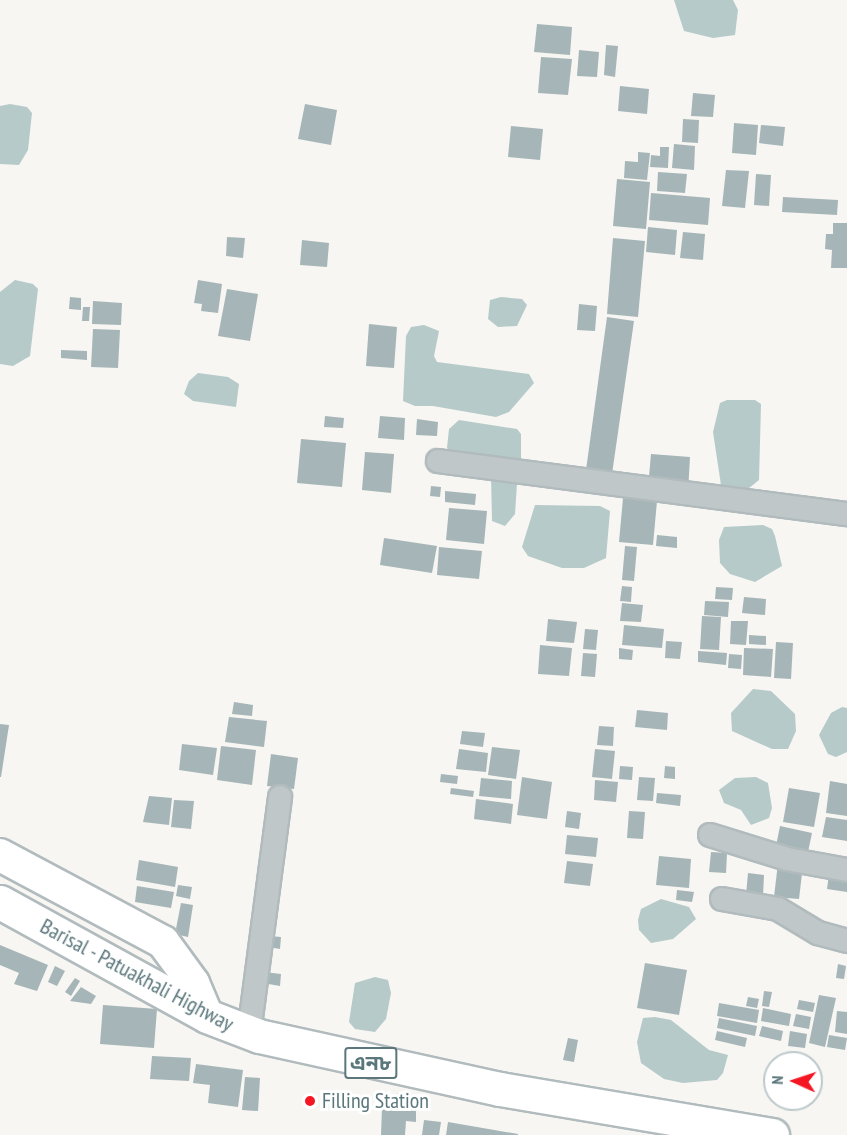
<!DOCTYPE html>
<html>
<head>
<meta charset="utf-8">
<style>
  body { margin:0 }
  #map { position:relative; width:847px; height:1135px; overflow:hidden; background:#f7f6f3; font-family:"PT Sans Narrow","Noto Sans Bengali",sans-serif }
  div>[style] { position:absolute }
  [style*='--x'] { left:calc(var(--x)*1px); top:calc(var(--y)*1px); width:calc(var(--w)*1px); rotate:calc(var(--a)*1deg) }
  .water>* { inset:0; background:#b5cac9 }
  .building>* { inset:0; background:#a6b5b7 }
  .roads { filter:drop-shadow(2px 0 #b1bbbd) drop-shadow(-2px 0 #b1bbbd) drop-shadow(0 2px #b1bbbd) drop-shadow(0 -2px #b1bbbd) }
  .street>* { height:22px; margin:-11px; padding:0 11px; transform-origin:11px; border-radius:11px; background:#bfc7c8 }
  .secondary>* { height:32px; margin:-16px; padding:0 16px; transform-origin:16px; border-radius:16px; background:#fff }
  .highway>* { height:33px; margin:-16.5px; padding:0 16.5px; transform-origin:16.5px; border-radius:16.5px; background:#fff }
  .dots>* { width:16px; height:16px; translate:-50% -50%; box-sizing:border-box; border:3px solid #fff; border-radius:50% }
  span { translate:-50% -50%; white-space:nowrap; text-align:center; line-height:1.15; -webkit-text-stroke:6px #fff; paint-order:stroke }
  .shield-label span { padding:2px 4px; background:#fff; border:2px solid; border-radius:4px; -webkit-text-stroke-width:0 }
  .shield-label { font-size:21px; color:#5b777c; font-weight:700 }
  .street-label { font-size:22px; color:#5b777c }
  .poi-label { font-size:22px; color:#5b777c }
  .left { translate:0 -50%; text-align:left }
  .north { position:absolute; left:763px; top:1051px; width:60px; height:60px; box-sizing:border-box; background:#fff; border:2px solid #bdc9cb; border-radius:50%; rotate:273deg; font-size:16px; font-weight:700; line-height:24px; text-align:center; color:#5b777c }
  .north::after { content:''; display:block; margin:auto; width:21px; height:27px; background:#f41723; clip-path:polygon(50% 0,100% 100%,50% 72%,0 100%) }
</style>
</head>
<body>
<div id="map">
  <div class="water">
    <i style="clip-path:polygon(674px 0,733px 0,738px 10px,735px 35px,713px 38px,684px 31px)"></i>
    <i style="clip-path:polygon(10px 104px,27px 107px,32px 113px,28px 150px,19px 165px,0 164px,0 106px)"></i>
    <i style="clip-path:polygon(15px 280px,33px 284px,38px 289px,30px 356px,13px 366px,0 364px,0 292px)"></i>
    <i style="clip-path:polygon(501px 297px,522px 299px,527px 305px,517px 326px,498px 327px,488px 319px,490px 300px)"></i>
    <i style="clip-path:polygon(424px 325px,439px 331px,434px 356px,437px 362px,529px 374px,534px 383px,509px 412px,496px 417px,433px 406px,415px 406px,403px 401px,406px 336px,411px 327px)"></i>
    <i style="clip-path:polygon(198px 373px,228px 377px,239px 384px,236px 407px,193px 401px,184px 394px,189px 381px)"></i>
    <i style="clip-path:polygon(727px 400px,755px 400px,761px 404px,759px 480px,743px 493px,727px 492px,721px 485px,713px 432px,720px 403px)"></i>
    <i style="clip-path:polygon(459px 420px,517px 429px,521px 434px,521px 460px,450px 452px,447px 448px,449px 429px)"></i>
    <i style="clip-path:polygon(491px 474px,514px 479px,517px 483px,515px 514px,505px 526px,492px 521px)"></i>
    <i style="clip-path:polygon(535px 505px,600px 506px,610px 511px,606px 558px,584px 568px,562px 568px,528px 556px,522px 547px)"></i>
    <i style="clip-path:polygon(763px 525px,772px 529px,775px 536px,782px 566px,755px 582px,730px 574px,720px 563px,719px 540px,724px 527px)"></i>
    <i style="clip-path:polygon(753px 689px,771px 691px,795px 714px,796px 731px,788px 749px,772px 749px,732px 731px,731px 713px)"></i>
    <i style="clip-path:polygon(842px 707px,847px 708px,847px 752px,836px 757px,828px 754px,819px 735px,831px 713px)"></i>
    <i style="clip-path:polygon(756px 777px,768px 783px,772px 808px,769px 818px,751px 825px,741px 810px,724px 803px,719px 790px,735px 778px)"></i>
    <i style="clip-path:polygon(661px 899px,689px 907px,696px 919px,673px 939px,651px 943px,639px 930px,638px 920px,641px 909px)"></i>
    <i style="clip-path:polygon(375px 977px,388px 980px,391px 993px,386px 1019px,375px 1032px,355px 1029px,349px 1022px,355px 983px)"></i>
    <i style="clip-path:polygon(655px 1017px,671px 1020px,709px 1050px,728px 1055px,723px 1073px,717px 1080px,683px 1083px,664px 1079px,641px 1063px,637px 1042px,643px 1018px)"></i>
  </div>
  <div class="building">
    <i style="clip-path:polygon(537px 24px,572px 27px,570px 55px,534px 52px)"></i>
    <i style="clip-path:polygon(606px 45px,618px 46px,615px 77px,604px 75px)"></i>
    <i style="clip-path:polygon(579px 50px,599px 52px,597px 77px,577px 76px)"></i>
    <i style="clip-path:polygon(541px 57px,572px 59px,568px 95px,538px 93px)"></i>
    <i style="clip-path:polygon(620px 86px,649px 89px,647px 114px,618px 111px)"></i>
    <i style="clip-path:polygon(693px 93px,715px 95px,713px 117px,691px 116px)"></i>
    <i style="clip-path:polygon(305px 104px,337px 110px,331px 145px,298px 139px)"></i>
    <i style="clip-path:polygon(683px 119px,699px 120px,698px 143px,682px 142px)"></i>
    <i style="clip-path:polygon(734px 123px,758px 125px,756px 155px,732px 153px)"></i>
    <i style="clip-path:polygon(761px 125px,785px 127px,783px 146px,759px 143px)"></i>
    <i style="clip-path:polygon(511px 126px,543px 129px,540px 160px,508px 157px)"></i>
    <i style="clip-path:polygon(674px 144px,695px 146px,694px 170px,672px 168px)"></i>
    <i style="clip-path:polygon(660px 147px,669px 147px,668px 168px,650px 167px,651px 155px,660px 156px)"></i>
    <i style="clip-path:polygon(638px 152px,650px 153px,647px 180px,624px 178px,625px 161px,638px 162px)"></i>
    <i style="clip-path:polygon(726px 170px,749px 171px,745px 208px,722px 206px)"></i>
    <i style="clip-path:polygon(658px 172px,687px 174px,685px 193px,657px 191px)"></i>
    <i style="clip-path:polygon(756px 174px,771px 175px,769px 206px,754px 205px)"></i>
    <i style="clip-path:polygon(617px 179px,650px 182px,646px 229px,613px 226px)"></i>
    <i style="clip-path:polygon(651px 193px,710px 198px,708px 225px,649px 220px)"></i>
    <i style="clip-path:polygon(783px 197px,838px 200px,837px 215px,782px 212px)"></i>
    <i style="clip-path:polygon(833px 223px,847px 223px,847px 268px,831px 268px,832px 250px,825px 249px,826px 234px,833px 234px)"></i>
    <i style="clip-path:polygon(648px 227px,677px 230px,675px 255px,646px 252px)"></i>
    <i style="clip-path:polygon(683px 232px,705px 234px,703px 260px,680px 258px)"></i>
    <i style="clip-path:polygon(227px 237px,245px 238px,243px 258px,226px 256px)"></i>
    <i style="clip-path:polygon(613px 238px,645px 241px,638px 317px,607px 314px)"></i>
    <i style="clip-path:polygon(302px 240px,329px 243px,327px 267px,300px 265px)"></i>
    <i style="clip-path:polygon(198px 280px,222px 284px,218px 313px,201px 311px,202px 304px,194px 303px)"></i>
    <i style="clip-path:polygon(227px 289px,258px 294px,250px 341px,218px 336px)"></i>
    <i style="clip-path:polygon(70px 297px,81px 298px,81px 310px,69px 309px)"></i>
    <i style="clip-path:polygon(93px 301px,122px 303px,121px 325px,92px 324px)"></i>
    <i style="clip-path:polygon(579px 304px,597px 306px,595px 331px,577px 330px)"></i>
    <i style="clip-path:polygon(83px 307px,90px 307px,89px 321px,82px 321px)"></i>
    <i style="clip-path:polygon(607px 317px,634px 321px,612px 474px,586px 470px)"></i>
    <i style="clip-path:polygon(369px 324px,397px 327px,394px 368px,366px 366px)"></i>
    <i style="clip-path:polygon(93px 329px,120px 330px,118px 368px,91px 367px)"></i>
    <i style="clip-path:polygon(61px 350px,87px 351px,87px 360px,61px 358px)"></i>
    <i style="clip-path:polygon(325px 416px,344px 418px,343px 428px,324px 427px)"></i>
    <i style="clip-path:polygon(380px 416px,405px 418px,404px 440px,378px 438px)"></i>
    <i style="clip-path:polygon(417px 419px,438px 422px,437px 436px,416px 435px)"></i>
    <i style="clip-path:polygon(301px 439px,346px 443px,342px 487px,297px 483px)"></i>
    <i style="clip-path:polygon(365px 452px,394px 454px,391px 493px,362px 490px)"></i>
    <i style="clip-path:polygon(651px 454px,690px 457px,688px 492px,648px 488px)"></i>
    <i style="clip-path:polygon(431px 486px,441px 487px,440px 497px,430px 496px)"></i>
    <i style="clip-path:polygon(445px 491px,476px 494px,475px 505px,445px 502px)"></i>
    <i style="clip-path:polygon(623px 498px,657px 501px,653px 545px,619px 542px)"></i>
    <i style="clip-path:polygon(449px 508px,487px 511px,484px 544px,446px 540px)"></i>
    <i style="clip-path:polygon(657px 535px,677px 537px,677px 548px,656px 546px)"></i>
    <i style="clip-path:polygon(384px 538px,437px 546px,432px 573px,380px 565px)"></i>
    <i style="clip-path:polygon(625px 546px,637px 547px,634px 581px,622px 580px)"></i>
    <i style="clip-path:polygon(439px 547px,482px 551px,479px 579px,437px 575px)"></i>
    <i style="clip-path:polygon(622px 586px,632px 587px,631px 602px,620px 601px)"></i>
    <i style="clip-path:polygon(716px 587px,733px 588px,732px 600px,715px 599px)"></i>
    <i style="clip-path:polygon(744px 597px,766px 599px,765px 615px,742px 613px)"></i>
    <i style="clip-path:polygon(705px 601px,729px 602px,728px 617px,704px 615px)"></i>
    <i style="clip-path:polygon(622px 603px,643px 605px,641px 622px,620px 621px)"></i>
    <i style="clip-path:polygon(702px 616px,721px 617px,719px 650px,700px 649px)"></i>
    <i style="clip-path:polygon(548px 619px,577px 622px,574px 643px,546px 641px)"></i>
    <i style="clip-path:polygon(731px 621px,748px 621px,746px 645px,730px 644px)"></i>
    <i style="clip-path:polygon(624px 625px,664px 629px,662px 648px,622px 645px)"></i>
    <i style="clip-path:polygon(585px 629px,598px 630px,596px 650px,583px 649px)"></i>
    <i style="clip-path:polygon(749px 635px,766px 636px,766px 645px,749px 644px)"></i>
    <i style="clip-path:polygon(666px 641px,682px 642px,680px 659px,665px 658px)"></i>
    <i style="clip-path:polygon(776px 642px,793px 643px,791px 679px,774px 678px)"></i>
    <i style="clip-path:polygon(540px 645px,572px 648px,569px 676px,538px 674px)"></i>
    <i style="clip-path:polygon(619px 648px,633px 650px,632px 660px,619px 659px)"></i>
    <i style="clip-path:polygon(744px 648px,773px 649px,771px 677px,743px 675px)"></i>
    <i style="clip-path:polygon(698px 651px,727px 653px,726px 665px,698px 662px)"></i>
    <i style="clip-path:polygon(583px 653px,597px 654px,595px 677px,581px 676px)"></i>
    <i style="clip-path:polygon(729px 654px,742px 655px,741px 669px,728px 668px)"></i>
    <i style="clip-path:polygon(234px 702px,253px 705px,252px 716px,232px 714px)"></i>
    <i style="clip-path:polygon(637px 710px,668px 713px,667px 730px,635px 727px)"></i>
    <i style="clip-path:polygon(229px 717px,267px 721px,264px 747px,225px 742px)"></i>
    <i style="clip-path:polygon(0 724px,9px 725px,1px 777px,0 777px)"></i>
    <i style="clip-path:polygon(599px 726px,614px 727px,613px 746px,597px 745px)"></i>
    <i style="clip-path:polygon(462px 731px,485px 733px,483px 747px,460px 744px)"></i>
    <i style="clip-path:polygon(182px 744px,217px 748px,213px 775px,179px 770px)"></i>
    <i style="clip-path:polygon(221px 746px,256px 750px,252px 785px,217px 780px)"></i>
    <i style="clip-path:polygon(492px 747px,520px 750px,516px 779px,488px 775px)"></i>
    <i style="clip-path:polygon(459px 749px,488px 753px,486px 772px,456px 769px)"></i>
    <i style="clip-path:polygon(595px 749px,615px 751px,612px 779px,592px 777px)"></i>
    <i style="clip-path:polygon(271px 754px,298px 758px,294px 789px,267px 786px)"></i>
    <i style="clip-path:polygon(620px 766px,633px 767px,632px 780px,619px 779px)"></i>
    <i style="clip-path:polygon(665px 766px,675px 767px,675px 779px,664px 778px)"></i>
    <i style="clip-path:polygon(441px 774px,458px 776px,457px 784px,440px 782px)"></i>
    <i style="clip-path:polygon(522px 777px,552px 782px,547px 819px,517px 815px)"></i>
    <i style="clip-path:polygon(639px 777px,655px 778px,653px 801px,637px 800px)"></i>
    <i style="clip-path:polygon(481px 778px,512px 781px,511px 799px,479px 796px)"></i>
    <i style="clip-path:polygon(595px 780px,618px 782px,616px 802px,594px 800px)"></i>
    <i style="clip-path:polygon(830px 781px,847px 784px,847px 816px,826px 813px)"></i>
    <i style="clip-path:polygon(451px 788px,474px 791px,473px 797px,450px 794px)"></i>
    <i style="clip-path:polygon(789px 788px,820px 793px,814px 827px,783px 822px)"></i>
    <i style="clip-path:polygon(657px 793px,681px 795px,680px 806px,656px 803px)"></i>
    <i style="clip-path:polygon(149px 796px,172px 798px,169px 825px,143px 822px)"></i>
    <i style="clip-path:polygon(476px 799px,513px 804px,511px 824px,474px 819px)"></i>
    <i style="clip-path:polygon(174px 800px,194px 801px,191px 829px,171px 827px)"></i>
    <i style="clip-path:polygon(567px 811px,581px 813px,579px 829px,565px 827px)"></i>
    <i style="clip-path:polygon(629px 811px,645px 812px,643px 839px,627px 838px)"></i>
    <i style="clip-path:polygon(826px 817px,847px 820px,847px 841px,822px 837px)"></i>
    <i style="clip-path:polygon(780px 826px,812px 833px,808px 852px,776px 846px)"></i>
    <i style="clip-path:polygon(567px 835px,598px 838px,596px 857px,565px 854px)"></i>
    <i style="clip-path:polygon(711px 852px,727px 853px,726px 873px,709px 872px)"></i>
    <i style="clip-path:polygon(659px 856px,691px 859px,689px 888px,656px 885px)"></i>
    <i style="clip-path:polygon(139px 860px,178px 867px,175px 887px,136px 880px)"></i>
    <i style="clip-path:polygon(567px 861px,593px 864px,590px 886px,564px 883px)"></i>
    <i style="clip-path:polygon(778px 863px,803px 865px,799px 899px,774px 897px)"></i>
    <i style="clip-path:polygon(748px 873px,764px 875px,763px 896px,746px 895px)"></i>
    <i style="clip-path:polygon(829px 874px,847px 876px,847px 892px,827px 889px)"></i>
    <i style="clip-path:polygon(178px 885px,192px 887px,190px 899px,176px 896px)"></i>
    <i style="clip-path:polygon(137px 886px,174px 892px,171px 908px,135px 902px)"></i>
    <i style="clip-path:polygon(677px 890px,694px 892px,692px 902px,676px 900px)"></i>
    <i style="clip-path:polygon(181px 903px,193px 905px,188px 937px,175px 934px)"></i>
    <i style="clip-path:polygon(270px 936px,281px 937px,280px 949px,268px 947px)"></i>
    <i style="clip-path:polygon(0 945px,48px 965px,37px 991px,14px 984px,19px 973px,0 965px)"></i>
    <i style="clip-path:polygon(645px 963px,687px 970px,679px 1015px,637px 1008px)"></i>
    <i style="clip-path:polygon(838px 964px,846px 966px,844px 979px,836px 978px)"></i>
    <i style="clip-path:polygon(55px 966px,65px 971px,57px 986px,48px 982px)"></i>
    <i style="clip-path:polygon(264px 972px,281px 974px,280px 986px,263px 983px)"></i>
    <i style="clip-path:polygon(75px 978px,80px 981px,71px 996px,65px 992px)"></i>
    <i style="clip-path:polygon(81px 987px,96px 996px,91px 1004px,70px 1001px)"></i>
    <i style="clip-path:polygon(764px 991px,772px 992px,769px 1007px,762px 1006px)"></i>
    <i style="clip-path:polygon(819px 995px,836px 998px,825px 1047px,809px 1043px)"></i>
    <i style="clip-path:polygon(748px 997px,759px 999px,757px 1008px,746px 1006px)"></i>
    <i style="clip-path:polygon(799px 1000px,815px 1003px,813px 1012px,797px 1009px)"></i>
    <i style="clip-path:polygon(719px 1003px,759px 1010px,757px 1023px,717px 1016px)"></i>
    <i style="clip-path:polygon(103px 1005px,157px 1009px,154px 1048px,100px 1044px)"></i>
    <i style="clip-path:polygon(763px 1008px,791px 1014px,789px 1026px,761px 1021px)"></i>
    <i style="clip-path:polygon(837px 1011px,847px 1012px,847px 1034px,835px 1032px)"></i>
    <i style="clip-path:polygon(796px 1014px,811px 1017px,809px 1029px,793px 1026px)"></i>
    <i style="clip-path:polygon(719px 1018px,757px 1026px,755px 1036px,717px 1028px)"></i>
    <i style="clip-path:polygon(762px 1026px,783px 1031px,781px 1041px,759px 1036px)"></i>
    <i style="clip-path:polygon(717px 1031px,747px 1038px,745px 1047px,715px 1040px)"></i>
    <i style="clip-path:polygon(790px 1031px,807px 1034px,805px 1048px,788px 1046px)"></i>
    <i style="clip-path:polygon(829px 1035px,847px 1038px,845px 1050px,827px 1047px)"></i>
    <i style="clip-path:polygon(568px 1038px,578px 1040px,574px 1062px,563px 1060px)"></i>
    <i style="clip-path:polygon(152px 1056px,191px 1058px,189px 1081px,150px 1079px)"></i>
    <i style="clip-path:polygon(196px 1064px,243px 1070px,238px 1107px,208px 1103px,210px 1085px,193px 1083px)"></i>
    <i style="clip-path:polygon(245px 1077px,260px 1078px,258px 1111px,242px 1110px)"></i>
    <i style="clip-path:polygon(397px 1093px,409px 1094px,407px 1108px,416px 1108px,416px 1122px,406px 1121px,405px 1135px,381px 1135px,382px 1107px,396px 1107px)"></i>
    <i style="clip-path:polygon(424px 1120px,441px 1122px,439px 1135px,422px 1135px)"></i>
    <i style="clip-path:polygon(448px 1122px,518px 1134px,518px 1135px,446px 1135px)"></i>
  </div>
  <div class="roads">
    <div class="street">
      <i style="--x:438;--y:461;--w:412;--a:7.4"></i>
      <i style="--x:710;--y:835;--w:81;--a:17.3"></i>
      <i style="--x:787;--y:859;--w:61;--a:10.4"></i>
      <i style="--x:722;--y:899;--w:57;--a:10.1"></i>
      <i style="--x:778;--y:909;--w:47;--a:31"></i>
      <i style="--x:818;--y:933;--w:30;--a:15"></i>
      <i style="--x:249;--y:1033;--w:238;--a:-82.5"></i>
    </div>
    <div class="secondary">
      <i style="--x:0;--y:855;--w:185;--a:28.1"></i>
      <i style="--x:163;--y:942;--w:51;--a:53.8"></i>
      <i style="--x:193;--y:983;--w:36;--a:67"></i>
    </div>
    <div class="highway">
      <i style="--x:0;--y:902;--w:236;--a:28.8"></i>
      <i style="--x:207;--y:1016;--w:56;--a:21"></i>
      <i style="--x:259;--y:1036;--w:247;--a:12.4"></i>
      <i style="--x:500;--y:1089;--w:276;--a:9.6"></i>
    </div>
  </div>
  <div class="dots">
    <i style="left:310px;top:1101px;background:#f41723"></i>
  </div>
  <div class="shield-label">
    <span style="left:371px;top:1063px">এন৮</span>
  </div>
  <div class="street-label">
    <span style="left:137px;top:975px;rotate:28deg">Barisal - Patuakhali Highway</span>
  </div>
  <div class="poi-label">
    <span class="left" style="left:322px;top:1101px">Filling Station</span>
  </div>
  <div class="north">N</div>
</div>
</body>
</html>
